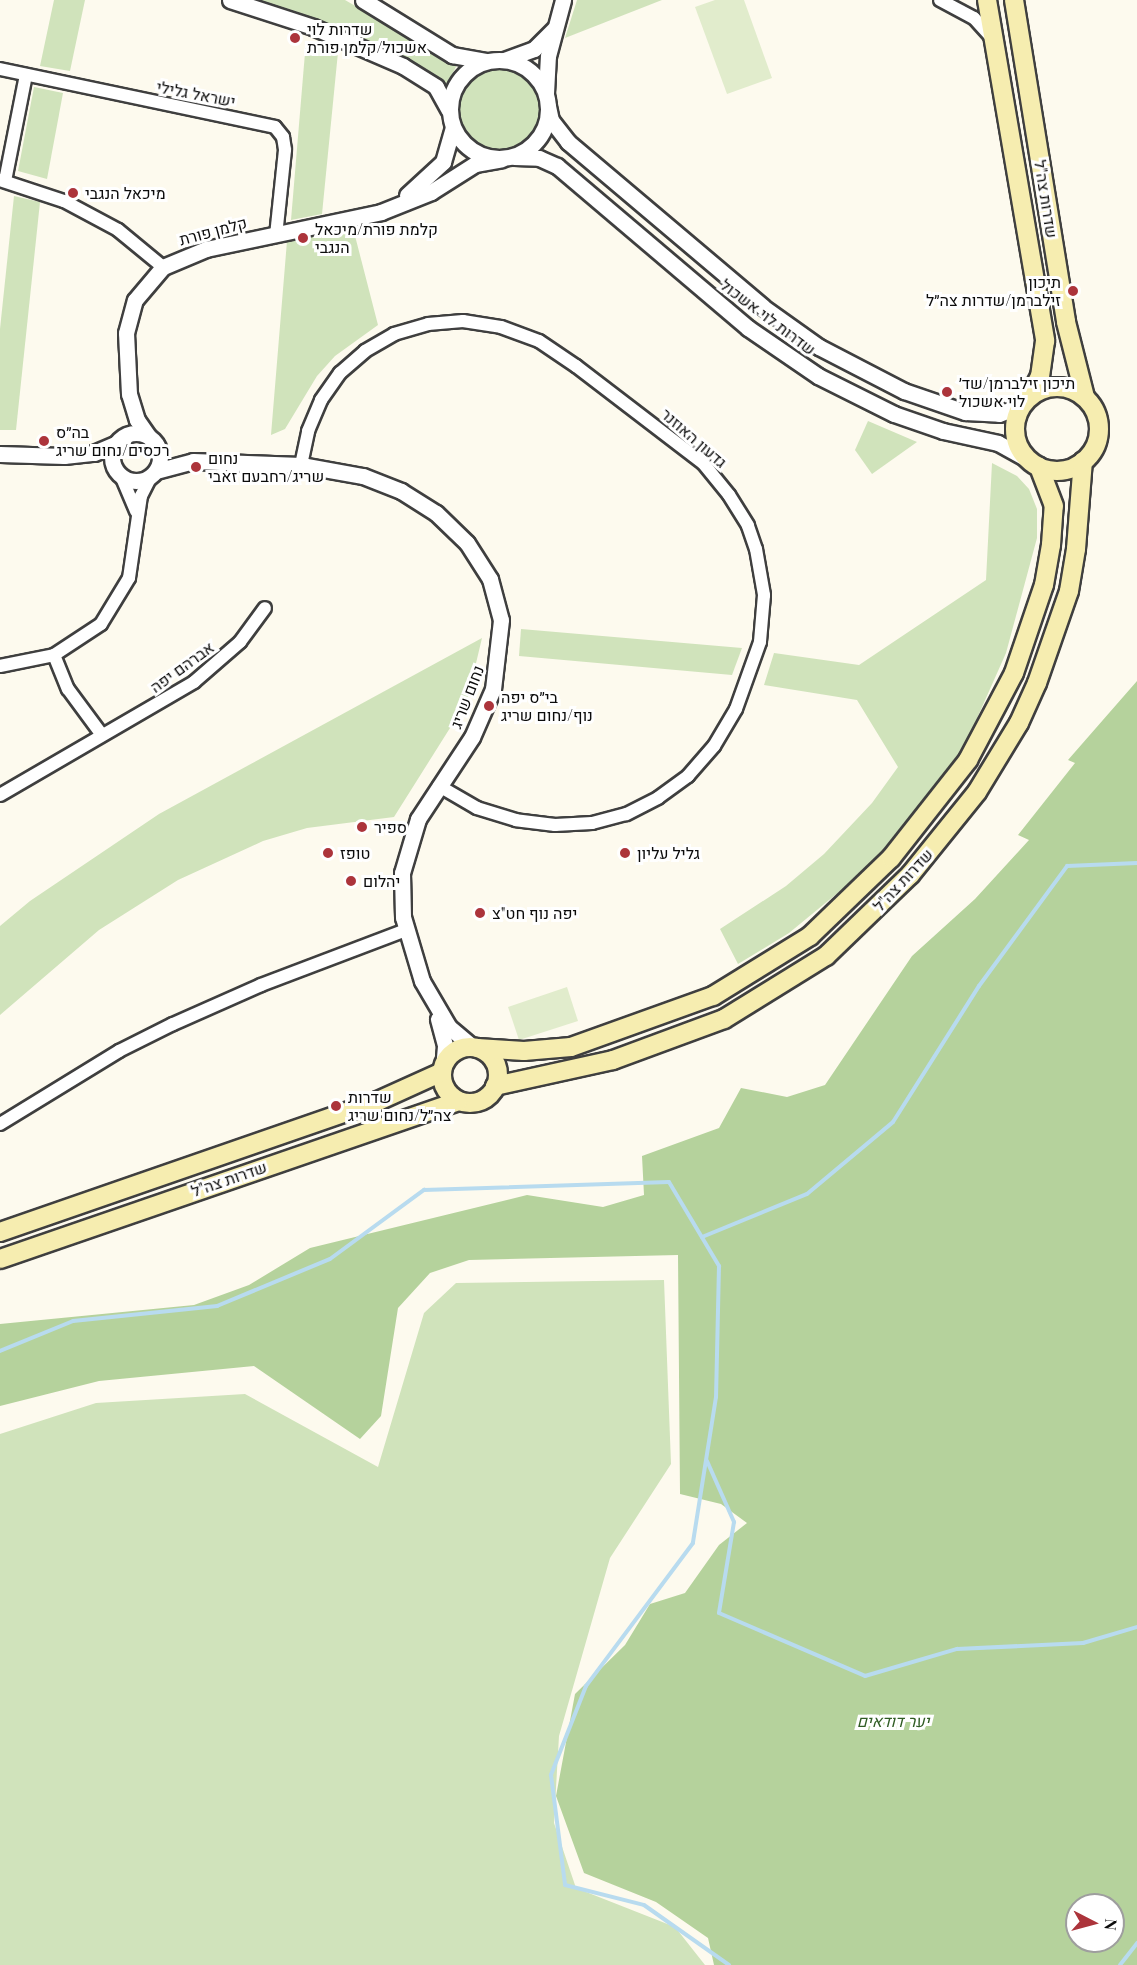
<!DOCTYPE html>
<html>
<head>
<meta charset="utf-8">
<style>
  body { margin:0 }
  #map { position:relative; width:1137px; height:1965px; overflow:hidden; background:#fdfaee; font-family:"Playfair Display",Heebo,serif }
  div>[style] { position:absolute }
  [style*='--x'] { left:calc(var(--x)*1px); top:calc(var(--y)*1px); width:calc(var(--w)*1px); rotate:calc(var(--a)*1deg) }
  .green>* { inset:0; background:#d0e3bb }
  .round { border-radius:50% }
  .forest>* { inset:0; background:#b5d29c }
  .pitch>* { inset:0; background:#e1eccc }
  .stream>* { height:4px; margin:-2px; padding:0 2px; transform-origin:2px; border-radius:2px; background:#b8dbef }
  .roads { filter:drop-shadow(2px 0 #3f3f3f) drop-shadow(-2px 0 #3f3f3f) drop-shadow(0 2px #3f3f3f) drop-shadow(0 -2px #3f3f3f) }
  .minor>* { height:12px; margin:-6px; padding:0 6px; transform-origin:6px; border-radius:6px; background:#fff }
  .tertiary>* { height:15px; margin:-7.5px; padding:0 7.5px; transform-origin:7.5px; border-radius:7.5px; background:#fff }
  .tertiary>.ring { margin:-7.5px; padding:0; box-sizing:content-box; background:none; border:15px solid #fff; border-radius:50% }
  .secondary>* { height:18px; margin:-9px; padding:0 9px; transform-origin:9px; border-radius:9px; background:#f6edb0 }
  .secondary>.ring { margin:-9px; padding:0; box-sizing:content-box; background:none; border:18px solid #f6edb0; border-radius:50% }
  .dots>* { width:16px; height:16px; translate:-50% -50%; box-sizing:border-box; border:3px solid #fff; border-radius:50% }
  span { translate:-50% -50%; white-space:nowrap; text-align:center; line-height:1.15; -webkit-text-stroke:6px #fff; paint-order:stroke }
  .poi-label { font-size:16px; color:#0c0c0c }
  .left { translate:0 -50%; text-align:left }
  .right { translate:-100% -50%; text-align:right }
  .street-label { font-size:16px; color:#0c0c0c }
  .park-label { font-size:16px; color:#305c24; font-style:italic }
  .north { position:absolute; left:1065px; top:1893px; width:60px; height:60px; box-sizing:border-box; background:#fff; border:2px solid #9e9e9e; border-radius:50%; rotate:96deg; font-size:16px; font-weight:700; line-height:24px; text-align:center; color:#0c0c0c }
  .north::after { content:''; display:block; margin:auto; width:21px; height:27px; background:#ac343b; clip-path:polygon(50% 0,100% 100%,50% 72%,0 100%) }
</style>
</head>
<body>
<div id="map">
  <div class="green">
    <i style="clip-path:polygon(54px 0,85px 0,70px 71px,40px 66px)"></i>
    <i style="clip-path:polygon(258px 0,345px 0,457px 65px,445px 87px,434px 76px,375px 46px)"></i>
    <i style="clip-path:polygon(577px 0,662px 0,565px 38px)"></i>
    <i style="clip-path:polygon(306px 41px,338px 52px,322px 214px,291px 220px)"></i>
    <i class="round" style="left:458px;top:68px;width:82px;height:82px"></i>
    <i style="clip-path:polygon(34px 87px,63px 93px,47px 179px,18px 171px)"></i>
    <i style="clip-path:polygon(14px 196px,40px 202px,16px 430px,0 430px,0 329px)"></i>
    <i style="clip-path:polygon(353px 228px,378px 325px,335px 356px,317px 376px,285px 429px,271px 435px,287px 241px)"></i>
    <i style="clip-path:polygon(868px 421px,917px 442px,872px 474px,855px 450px)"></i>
    <i style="clip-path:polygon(992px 463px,1017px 476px,1029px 489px,1037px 509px,1037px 538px,1006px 653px,966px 743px,909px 825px,874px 863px,789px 933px,738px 964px,720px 929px,786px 886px,824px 854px,872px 803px,898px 767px,857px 700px,764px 685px,774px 653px,859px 665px,986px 580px)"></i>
    <i style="clip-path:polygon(521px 629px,742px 648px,732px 675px,519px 656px)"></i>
    <i style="clip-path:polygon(482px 638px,467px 701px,394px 817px,307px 828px,263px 841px,178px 880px,99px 930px,0 1015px,0 926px,30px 901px,159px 814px)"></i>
    <i style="clip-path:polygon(664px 1280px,671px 1464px,610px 1558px,559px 1736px,554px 1823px,576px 1888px,675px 1927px,705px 1965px,0 1965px,0 1434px,96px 1403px,245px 1394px,378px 1467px,424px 1313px,456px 1283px)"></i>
  </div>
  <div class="forest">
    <i style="clip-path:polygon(evenodd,1137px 681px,1137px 1965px,714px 1965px,708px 1938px,656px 1902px,584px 1873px,556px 1796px,575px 1694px,625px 1645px,650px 1604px,685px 1593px,719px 1545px,747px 1523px,721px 1504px,680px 1494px,678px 1255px,469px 1260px,430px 1273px,398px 1308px,381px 1416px,360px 1439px,254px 1366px,99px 1381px,0 1406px,0 1324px,194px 1305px,249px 1285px,310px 1248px,527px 1195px,603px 1207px,644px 1195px,642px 1156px,719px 1128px,741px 1088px,787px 1097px,825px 1085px,912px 956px,975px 899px,1029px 840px,1018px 835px,1075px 763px,1068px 760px,1137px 681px,1077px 1905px,1113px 1905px,1113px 1941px,1077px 1941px,1077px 1905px)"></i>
  </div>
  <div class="pitch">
    <i style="clip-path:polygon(715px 0,744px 0,772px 78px,727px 94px,695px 7px)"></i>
    <i style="clip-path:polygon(567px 987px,578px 1021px,519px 1040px,508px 1007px)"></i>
  </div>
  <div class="stream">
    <i style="--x:702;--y:1237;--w:113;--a:-22.3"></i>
    <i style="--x:807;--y:1194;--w:112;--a:-39.9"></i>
    <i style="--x:893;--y:1122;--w:161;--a:-57.7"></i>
    <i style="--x:979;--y:986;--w:149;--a:-53.7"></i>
    <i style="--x:1067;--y:866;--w:70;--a:-2.5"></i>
    <i style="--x:0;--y:1351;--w:79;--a:-22.3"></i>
    <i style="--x:73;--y:1321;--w:145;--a:-5.9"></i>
    <i style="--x:217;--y:1306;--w:122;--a:-22.6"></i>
    <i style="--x:330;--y:1259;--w:117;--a:-36.3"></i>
    <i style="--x:424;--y:1190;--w:245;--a:-1.9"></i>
    <i style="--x:669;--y:1182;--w:98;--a:59.2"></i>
    <i style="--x:719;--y:1266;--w:131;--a:91.3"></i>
    <i style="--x:716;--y:1397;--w:148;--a:99"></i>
    <i style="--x:693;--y:1543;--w:179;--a:126.8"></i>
    <i style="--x:586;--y:1686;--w:96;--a:111.5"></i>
    <i style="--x:551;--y:1775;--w:111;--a:82.7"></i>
    <i style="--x:565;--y:1885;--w:81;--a:14.2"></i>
    <i style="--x:644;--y:1905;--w:104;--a:35.2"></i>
    <i style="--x:707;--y:1461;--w:67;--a:66.1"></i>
    <i style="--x:734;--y:1522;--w:92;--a:99.4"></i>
    <i style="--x:719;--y:1613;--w:159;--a:23.3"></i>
    <i style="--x:865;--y:1676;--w:96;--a:-16.4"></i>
    <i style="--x:957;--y:1649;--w:126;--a:-2.7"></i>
    <i style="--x:1083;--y:1643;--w:56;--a:-16.5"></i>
    <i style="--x:1120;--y:1965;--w:28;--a:-52"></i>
  </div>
  <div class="roads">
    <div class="minor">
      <i style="--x:940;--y:0;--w:38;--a:28"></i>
      <i style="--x:974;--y:18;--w:25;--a:48"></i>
      <i style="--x:0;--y:69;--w:281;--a:11.9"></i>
      <i style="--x:275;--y:127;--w:13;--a:51"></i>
      <i style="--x:283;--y:137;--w:13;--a:81"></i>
      <i style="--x:285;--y:150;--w:85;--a:96"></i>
      <i style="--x:0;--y:180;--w:67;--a:18.2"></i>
      <i style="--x:64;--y:201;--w:61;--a:28.2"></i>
      <i style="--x:118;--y:230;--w:58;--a:39.4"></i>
      <i style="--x:5;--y:181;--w:108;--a:-78.8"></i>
      <i style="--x:301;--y:465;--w:35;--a:-78"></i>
      <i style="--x:308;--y:431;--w:34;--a:-67"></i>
      <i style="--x:321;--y:400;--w:33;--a:-55"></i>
      <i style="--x:340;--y:373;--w:33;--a:-41"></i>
      <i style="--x:365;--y:351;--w:34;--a:-30"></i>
      <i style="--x:394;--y:334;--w:35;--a:-16"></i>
      <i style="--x:428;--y:324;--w:35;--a:-5"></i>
      <i style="--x:463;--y:321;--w:38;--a:9"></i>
      <i style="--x:501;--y:327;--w:40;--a:20.2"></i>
      <i style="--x:539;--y:341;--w:45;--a:34"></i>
      <i style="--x:576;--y:366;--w:160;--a:37.4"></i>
      <i style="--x:703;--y:463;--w:41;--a:50.9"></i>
      <i style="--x:729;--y:495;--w:36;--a:58"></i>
      <i style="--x:748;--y:526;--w:24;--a:71"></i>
      <i style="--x:756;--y:549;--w:47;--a:80.1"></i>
      <i style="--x:764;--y:595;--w:47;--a:94.9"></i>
      <i style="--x:760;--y:642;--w:71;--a:109.7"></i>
      <i style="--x:736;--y:709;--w:43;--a:120.7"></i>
      <i style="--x:714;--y:746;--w:40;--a:131"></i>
      <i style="--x:688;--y:776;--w:37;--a:144"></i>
      <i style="--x:658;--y:798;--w:36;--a:153"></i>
      <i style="--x:626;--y:814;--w:35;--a:165"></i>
      <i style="--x:592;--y:823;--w:37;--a:177"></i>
      <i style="--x:555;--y:825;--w:39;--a:-173"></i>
      <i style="--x:516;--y:820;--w:41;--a:-162.9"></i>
      <i style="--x:477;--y:808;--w:44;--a:-149.9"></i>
      <i style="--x:122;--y:478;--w:36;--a:67"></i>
      <i style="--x:54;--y:655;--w:37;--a:68"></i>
      <i style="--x:68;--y:689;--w:57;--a:53.5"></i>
      <i style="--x:0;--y:666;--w:55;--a:-11.5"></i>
      <i style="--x:54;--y:655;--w:56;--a:-33.4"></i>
      <i style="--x:101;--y:624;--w:54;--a:-58.7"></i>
      <i style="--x:129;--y:578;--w:83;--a:-81.7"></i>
      <i style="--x:141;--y:496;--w:22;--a:-63"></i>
      <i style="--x:0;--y:795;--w:225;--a:-30.2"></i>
      <i style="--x:194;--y:682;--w:61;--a:-41"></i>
      <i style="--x:240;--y:642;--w:42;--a:-53.7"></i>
      <i style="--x:0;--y:1124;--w:140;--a:-31.5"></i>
      <i style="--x:119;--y:1051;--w:60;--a:-26.6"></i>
      <i style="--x:173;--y:1024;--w:96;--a:-23.9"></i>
      <i style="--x:261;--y:985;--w:155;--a:-20.8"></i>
    </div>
    <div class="tertiary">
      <i style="--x:230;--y:0;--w:87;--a:18"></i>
      <i style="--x:313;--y:27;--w:98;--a:23.4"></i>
      <i style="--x:403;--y:66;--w:39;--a:32"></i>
      <i style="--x:436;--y:87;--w:26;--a:61"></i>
      <i style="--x:363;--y:0;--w:105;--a:31.7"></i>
      <i style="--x:452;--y:55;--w:34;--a:10"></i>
      <i class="ring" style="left:450px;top:60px;width:83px;height:83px"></i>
      <i style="--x:504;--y:60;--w:32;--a:-20"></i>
      <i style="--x:534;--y:49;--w:28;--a:-45"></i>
      <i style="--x:546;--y:93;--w:37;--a:-87"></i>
      <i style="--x:548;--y:56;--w:58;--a:-75"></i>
      <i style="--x:548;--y:106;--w:14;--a:78"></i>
      <i style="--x:551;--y:120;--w:28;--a:52"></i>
      <i style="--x:568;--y:142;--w:255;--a:40.2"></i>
      <i style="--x:763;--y:307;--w:69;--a:35.5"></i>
      <i style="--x:819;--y:347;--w:96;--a:27.4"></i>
      <i style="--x:904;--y:391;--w:65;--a:19"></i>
      <i style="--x:965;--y:412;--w:34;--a:3"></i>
      <i style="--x:999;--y:414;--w:25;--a:-21"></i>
      <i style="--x:514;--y:157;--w:25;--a:2"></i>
      <i style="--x:539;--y:158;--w:20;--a:24"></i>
      <i style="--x:557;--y:166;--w:250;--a:40.3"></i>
      <i style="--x:748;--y:328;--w:85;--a:34.4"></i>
      <i style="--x:818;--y:376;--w:85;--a:26.6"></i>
      <i style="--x:894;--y:414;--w:52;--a:19.1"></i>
      <i style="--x:943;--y:431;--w:56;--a:12.3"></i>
      <i style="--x:998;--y:443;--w:35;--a:29"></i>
      <i style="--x:407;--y:195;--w:49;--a:-42.5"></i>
      <i style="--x:443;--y:162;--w:35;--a:-74"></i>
      <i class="ring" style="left:112px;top:433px;width:33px;height:33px"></i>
      <i style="--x:149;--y:437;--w:21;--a:-125"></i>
      <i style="--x:137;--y:420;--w:27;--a:-107"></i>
      <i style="--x:129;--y:394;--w:61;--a:-92.8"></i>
      <i style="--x:126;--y:333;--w:34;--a:-75"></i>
      <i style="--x:135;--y:300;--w:43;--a:-49.7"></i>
      <i style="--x:163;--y:267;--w:47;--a:-22.7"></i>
      <i style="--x:206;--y:249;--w:179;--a:-11.9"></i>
      <i style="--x:381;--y:212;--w:54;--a:-21.8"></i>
      <i style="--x:431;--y:192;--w:52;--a:-32.5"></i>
      <i style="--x:475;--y:164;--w:27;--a:-10"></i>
      <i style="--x:0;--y:454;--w:64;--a:1.8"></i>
      <i style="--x:64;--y:456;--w:30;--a:-6"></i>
      <i style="--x:94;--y:453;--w:23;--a:-23"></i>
      <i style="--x:156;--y:471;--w:38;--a:-15"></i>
      <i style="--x:193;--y:461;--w:108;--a:2.1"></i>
      <i style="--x:301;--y:465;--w:63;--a:10.1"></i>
      <i style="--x:363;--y:476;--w:41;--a:21.5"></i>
      <i style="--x:401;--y:491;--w:41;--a:32.2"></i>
      <i style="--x:436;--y:513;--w:43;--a:44.1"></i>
      <i style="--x:467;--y:543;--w:43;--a:57.4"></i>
      <i style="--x:490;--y:579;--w:42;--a:75"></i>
      <i style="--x:501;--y:620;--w:69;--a:96.6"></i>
      <i style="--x:493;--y:689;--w:52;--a:113.6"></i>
      <i style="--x:472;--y:737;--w:98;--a:123.4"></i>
      <i style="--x:418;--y:819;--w:56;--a:106.5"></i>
      <i style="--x:402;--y:873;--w:44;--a:88.7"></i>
      <i style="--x:403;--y:917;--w:67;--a:73.5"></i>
      <i style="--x:422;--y:981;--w:53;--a:59.6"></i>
      <i style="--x:449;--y:1027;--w:31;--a:40"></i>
      <i style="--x:438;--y:1019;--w:28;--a:75"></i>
      <i style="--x:445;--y:1046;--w:21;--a:95"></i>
    </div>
    <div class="secondary">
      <i style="--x:987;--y:0;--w:346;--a:80.3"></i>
      <i style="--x:1045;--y:341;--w:35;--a:98"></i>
      <i style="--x:1040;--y:376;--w:22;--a:117"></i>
      <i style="--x:1014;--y:0;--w:326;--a:80.8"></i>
      <i style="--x:1066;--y:322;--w:77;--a:75.8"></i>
      <i class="ring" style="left:1015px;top:387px;width:66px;height:66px"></i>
      <i class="ring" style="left:442px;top:1047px;width:38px;height:38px"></i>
      <i style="--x:477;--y:1048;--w:47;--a:3.7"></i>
      <i style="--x:524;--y:1051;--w:47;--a:-4.9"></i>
      <i style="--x:571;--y:1047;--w:151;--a:-19.8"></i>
      <i style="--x:713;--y:996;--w:114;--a:-31.7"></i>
      <i style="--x:810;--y:936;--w:112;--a:-43.9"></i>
      <i style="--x:891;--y:858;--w:125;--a:-51.8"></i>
      <i style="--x:968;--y:760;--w:98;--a:-62.1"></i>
      <i style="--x:1014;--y:673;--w:93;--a:-71.2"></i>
      <i style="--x:1044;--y:585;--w:41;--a:-80.1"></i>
      <i style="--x:1051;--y:545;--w:39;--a:-86"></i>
      <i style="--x:1054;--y:506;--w:42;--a:-111"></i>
      <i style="--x:495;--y:1086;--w:121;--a:-12.4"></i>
      <i style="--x:613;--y:1060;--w:118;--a:-20.3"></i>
      <i style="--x:724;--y:1019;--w:120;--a:-31.7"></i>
      <i style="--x:826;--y:956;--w:117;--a:-44"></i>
      <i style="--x:910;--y:875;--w:107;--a:-51.1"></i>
      <i style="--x:977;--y:792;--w:81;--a:-58.7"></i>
      <i style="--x:1019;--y:723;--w:44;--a:-65.8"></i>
      <i style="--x:1037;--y:683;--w:97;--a:-70.8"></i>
      <i style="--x:1069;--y:591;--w:43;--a:-80.5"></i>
      <i style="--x:1076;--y:549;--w:88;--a:-85.5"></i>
      <i style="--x:0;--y:1232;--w:400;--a:-19.1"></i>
      <i style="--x:378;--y:1101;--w:70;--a:-24.4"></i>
      <i style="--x:0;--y:1259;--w:484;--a:-19"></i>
    </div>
  </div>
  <div class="dots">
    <i style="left:295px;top:38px;background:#ac343b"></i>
    <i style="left:73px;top:193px;background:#ac343b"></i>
    <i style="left:303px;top:238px;background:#ac343b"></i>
    <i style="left:1073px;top:291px;background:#ac343b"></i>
    <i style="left:947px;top:392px;background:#ac343b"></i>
    <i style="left:44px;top:441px;background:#ac343b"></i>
    <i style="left:196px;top:467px;background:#ac343b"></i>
    <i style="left:489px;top:706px;background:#ac343b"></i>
    <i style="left:362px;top:827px;background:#ac343b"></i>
    <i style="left:328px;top:853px;background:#ac343b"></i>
    <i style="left:625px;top:853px;background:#ac343b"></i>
    <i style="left:351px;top:881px;background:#ac343b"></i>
    <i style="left:480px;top:913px;background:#ac343b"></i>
    <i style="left:336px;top:1106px;background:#ac343b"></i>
  </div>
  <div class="poi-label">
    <span class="left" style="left:307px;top:38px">שדרות לוי<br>אשכול/קלמן פורת</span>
    <span class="left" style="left:85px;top:193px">מיכאל הנגבי</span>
    <span class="left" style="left:315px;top:238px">קלמת פורת/מיכאל<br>הנגבי</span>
    <span class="right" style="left:1061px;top:291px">תיכון<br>זילברמן/שדרות צה״ל</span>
    <span class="left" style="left:959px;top:392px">תיכון זילברמן/שד׳<br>לוי אשכול</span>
    <span class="left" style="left:56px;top:441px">בה״ס<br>רכסים/נחום שריג</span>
    <span class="left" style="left:208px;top:467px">נחום<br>שריג/רחבעם זאבי</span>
    <span class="left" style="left:501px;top:706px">בי״ס יפה<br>נוף/נחום שריג</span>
    <span class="left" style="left:374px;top:827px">ספיר</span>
    <span class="left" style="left:340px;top:853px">טופז</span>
    <span class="left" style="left:637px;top:853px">גליל עליון</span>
    <span class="left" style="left:363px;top:881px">יהלום</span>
    <span class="left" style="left:492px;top:913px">יפה נוף חט"צ</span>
    <span class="left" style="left:348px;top:1106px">שדרות<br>צה״ל/נחום שריג</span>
  </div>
  <div class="street-label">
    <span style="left:196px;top:94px;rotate:11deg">ישראל גלילי</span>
    <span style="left:1046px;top:199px;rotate:81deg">שדרות צה"ל</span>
    <span style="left:213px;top:231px;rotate:-15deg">קלמן פורת</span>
    <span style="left:768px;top:317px;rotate:37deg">שדרות לוי אשכול</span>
    <span style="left:694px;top:438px;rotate:41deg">גדעון האוזנר</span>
    <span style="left:182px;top:667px;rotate:-36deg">אברהם יפה</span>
    <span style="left:467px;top:697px;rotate:-69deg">נחום שריג</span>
    <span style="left:903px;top:880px;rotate:-47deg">שדרות צה"ל</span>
    <span style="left:229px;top:1179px;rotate:-19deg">שדרות צה"ל</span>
  </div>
  <div class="park-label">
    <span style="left:893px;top:1721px">יער דודאים</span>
  </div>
  <div class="north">N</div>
</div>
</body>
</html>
